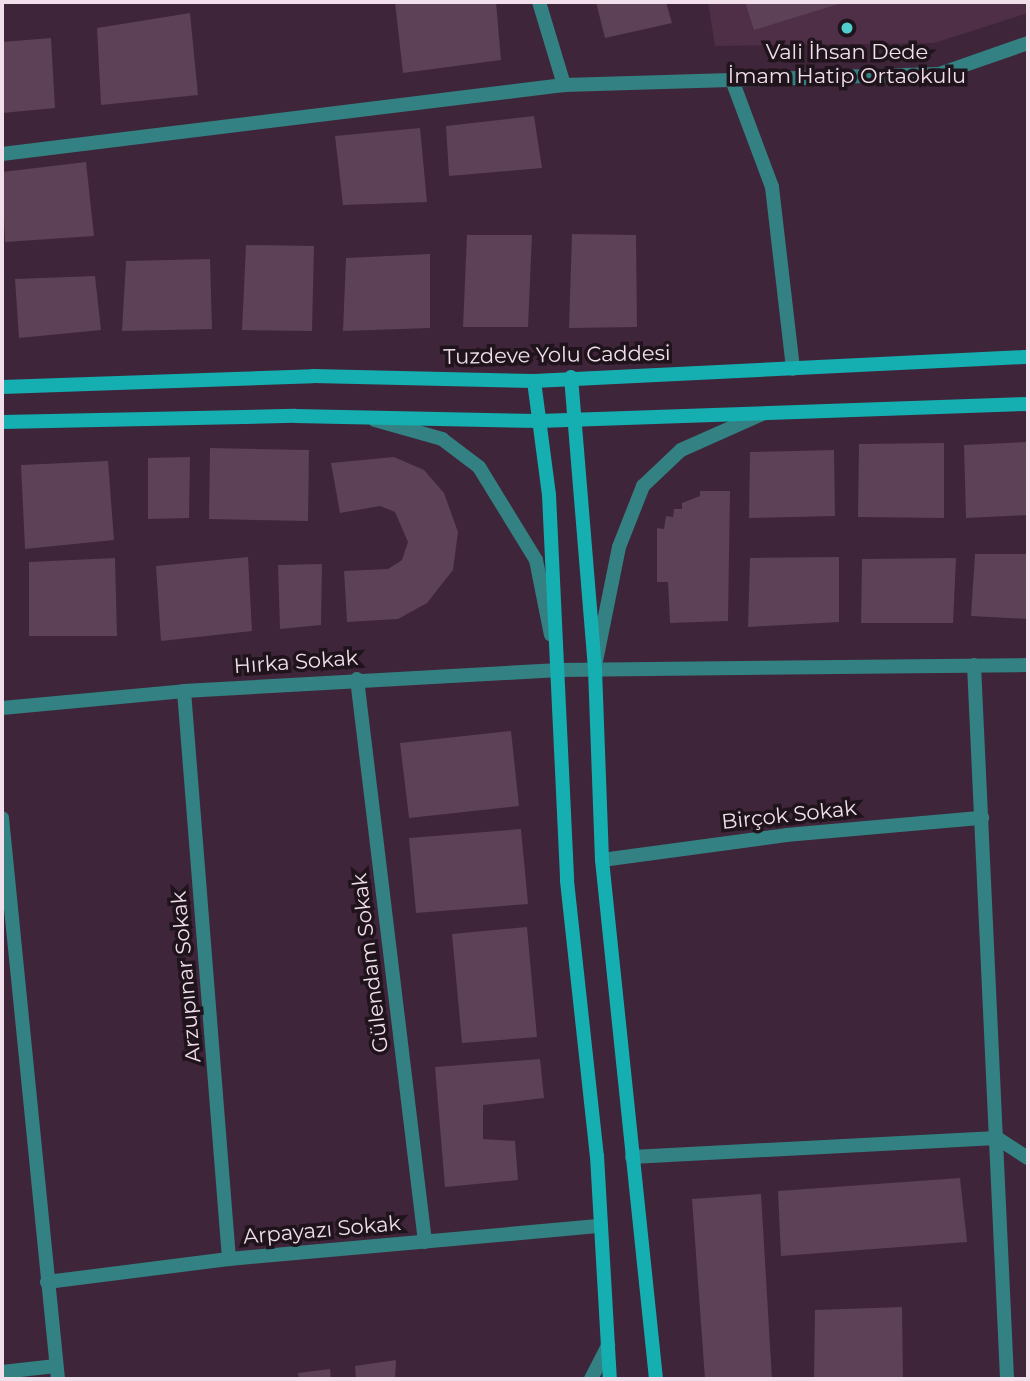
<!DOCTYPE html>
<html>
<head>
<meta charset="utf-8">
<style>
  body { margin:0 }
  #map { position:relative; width:1030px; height:1381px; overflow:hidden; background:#3f2539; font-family:Montserrat,sans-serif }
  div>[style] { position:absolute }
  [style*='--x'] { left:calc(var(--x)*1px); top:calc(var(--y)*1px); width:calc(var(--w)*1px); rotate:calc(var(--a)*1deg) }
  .built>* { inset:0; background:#4f2f47 }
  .building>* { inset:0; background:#5d4156 }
  .minor>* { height:14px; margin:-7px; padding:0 7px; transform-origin:7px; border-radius:7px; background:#338182 }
  .tertiary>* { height:14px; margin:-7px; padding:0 7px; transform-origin:7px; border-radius:7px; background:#338182 }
  .secondary>* { height:14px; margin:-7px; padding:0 7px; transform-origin:7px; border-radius:7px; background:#15aeb1 }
  .dots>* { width:19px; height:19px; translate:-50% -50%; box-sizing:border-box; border:4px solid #1f131c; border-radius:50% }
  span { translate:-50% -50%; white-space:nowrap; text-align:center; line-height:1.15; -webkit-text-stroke:7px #1f131c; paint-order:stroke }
  .poi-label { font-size:21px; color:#f1dfeb }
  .street-label { font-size:21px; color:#f1dfeb }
  .frame { position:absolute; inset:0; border:4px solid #f1dfeb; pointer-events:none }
</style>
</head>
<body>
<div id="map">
  <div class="built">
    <i style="clip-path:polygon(708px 2px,1028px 2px,1028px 13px,934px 43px,715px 46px)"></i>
  </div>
  <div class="building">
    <i style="clip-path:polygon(395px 2px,496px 2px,501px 60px,403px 73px)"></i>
    <i style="clip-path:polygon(596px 2px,666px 2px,672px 23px,605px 38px)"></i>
    <i style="clip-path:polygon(745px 2px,845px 2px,754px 30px)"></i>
    <i style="clip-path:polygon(190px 13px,198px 95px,101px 105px,97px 28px)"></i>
    <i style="clip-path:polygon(51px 38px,55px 108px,2px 113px,2px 42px)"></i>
    <i style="clip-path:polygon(534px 116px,542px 168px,449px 176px,446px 126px)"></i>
    <i style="clip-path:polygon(420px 128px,427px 202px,343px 205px,335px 136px)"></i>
    <i style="clip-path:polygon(86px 162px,94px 236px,5px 242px,2px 172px)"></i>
    <i style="clip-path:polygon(572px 234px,636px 235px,637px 327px,569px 328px)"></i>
    <i style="clip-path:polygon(467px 235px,532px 235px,528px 327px,463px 327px)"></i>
    <i style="clip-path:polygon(246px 245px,314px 246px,312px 331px,242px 330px)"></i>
    <i style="clip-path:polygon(430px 254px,430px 328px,343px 331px,346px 258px)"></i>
    <i style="clip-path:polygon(210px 259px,212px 329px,122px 331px,126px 261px)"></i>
    <i style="clip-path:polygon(95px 276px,101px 330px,19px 338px,15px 279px)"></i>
    <i style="clip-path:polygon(1027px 442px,1028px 515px,966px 518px,964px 445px)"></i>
    <i style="clip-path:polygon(944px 443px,944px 518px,858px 517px,859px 444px)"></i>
    <i style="clip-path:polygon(210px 448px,309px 450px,308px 521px,209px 519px)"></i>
    <i style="clip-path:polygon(834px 450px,835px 516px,749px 518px,750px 452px)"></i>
    <i style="clip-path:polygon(190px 457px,189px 518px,148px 519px,148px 458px)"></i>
    <i style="clip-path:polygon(394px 457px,424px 470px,444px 493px,458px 532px,453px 570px,427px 603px,398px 619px,347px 622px,344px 571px,388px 569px,402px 560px,408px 542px,395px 512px,380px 506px,340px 513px,331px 463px)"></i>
    <i style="clip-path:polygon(108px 461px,114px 540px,25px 549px,21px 465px)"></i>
    <i style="clip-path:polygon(700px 491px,730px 491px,728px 621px,670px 623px,668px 582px,657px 582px,657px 528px,664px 529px,666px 516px,673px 517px,674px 509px,682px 509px,682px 503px,700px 496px)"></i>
    <i style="clip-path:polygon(975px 554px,1028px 554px,1028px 619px,971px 616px)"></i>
    <i style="clip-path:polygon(248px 557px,252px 631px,161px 641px,156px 566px)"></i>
    <i style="clip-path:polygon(839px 557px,839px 622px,748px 627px,750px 558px)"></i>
    <i style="clip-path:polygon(115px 558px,117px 636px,29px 636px,29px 562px)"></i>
    <i style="clip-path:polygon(956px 558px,953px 623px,861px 623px,862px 559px)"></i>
    <i style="clip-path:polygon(322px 564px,321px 625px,280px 629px,278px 565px)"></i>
    <i style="clip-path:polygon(511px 731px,519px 806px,409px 818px,400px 743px)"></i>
    <i style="clip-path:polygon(521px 829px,528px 904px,416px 913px,409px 838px)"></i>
    <i style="clip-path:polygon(527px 927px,537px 1037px,462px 1043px,452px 934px)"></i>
    <i style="clip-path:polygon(540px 1059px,544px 1098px,483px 1105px,483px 1139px,515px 1141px,518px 1180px,445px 1187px,435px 1067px)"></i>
    <i style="clip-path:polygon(960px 1178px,967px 1242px,781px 1256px,778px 1191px)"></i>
    <i style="clip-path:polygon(761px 1194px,772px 1379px,705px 1379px,692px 1199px)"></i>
    <i style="clip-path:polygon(902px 1307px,903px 1379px,814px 1379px,815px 1310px)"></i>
    <i style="clip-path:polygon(396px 1360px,395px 1379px,356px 1379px,355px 1366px)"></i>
    <i style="clip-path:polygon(330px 1369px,331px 1379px,299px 1379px,298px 1373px)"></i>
  </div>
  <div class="minor">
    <i style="--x:539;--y:2;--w:87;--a:73.2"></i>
    <i style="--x:564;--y:85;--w:375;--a:-1.7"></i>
    <i style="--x:939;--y:74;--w:94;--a:-19.2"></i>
    <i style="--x:732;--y:80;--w:114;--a:69.5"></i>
    <i style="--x:772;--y:187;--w:183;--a:83.4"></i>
    <i style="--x:2;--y:154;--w:566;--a:-7"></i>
    <i style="--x:974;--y:665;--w:715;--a:87.35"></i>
    <i style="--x:357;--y:679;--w:567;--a:83.11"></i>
    <i style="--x:184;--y:691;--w:570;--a:85.47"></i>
    <i style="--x:2;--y:708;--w:183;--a:-5.3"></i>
    <i style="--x:184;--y:691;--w:376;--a:-3.2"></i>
    <i style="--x:559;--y:670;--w:469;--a:-0.6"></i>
    <i style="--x:2;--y:818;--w:564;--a:84.3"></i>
    <i style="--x:602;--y:860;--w:186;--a:-7.7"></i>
    <i style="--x:786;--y:835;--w:197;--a:-5"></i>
    <i style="--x:632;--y:1157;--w:365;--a:-3"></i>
    <i style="--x:997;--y:1138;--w:37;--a:33"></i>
    <i style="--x:47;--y:1282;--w:183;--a:-7.2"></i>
    <i style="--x:229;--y:1259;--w:373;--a:-5.1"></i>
    <i style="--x:2;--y:1372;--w:54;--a:-6.3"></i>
    <i style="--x:591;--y:1379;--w:38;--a:-63"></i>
  </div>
  <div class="tertiary">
    <i style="--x:375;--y:420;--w:70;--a:15.8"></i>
    <i style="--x:442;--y:439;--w:46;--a:37.1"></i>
    <i style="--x:479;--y:467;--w:109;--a:58.5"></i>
    <i style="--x:536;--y:560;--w:76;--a:78.7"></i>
    <i style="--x:596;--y:661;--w:116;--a:-78.6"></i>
    <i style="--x:619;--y:547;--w:66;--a:-68.5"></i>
    <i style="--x:643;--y:486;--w:52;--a:-43.5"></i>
    <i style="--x:681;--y:450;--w:89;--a:-24"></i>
  </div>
  <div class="secondary">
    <i style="--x:571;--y:377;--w:293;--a:85.3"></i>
    <i style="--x:595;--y:669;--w:191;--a:87.9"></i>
    <i style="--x:602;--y:860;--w:522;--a:84.06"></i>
    <i style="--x:534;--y:381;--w:115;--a:82.5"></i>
    <i style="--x:549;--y:495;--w:386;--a:87.3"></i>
    <i style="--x:567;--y:881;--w:277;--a:83.8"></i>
    <i style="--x:597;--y:1156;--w:223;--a:86.7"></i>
    <i style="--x:2;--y:387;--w:311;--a:-2"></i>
    <i style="--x:313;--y:376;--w:221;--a:1.3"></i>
    <i style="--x:534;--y:381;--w:495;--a:-2.8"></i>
    <i style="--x:2;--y:422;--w:293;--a:-1.2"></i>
    <i style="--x:295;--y:416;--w:244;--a:1.2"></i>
    <i style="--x:539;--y:421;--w:489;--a:-2"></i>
  </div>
  <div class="dots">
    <i style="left:847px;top:28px;background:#52cdcf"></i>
  </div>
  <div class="poi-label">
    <span style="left:847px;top:64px">Vali İhsan Dede<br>İmam Hatip Ortaokulu</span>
  </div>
  <div class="street-label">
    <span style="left:557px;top:355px;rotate:-1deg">Tuzdeve Yolu Caddesi</span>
    <span style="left:296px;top:662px;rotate:-4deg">Hırka Sokak</span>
    <span style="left:789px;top:815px;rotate:-6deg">Birçok Sokak</span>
    <span style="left:370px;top:963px;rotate:-97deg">Gülendam Sokak</span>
    <span style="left:186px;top:977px;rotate:-95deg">Arzupınar Sokak</span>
    <span style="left:322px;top:1230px;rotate:-5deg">Arpayazı Sokak</span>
  </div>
  <div class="frame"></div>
</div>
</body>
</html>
